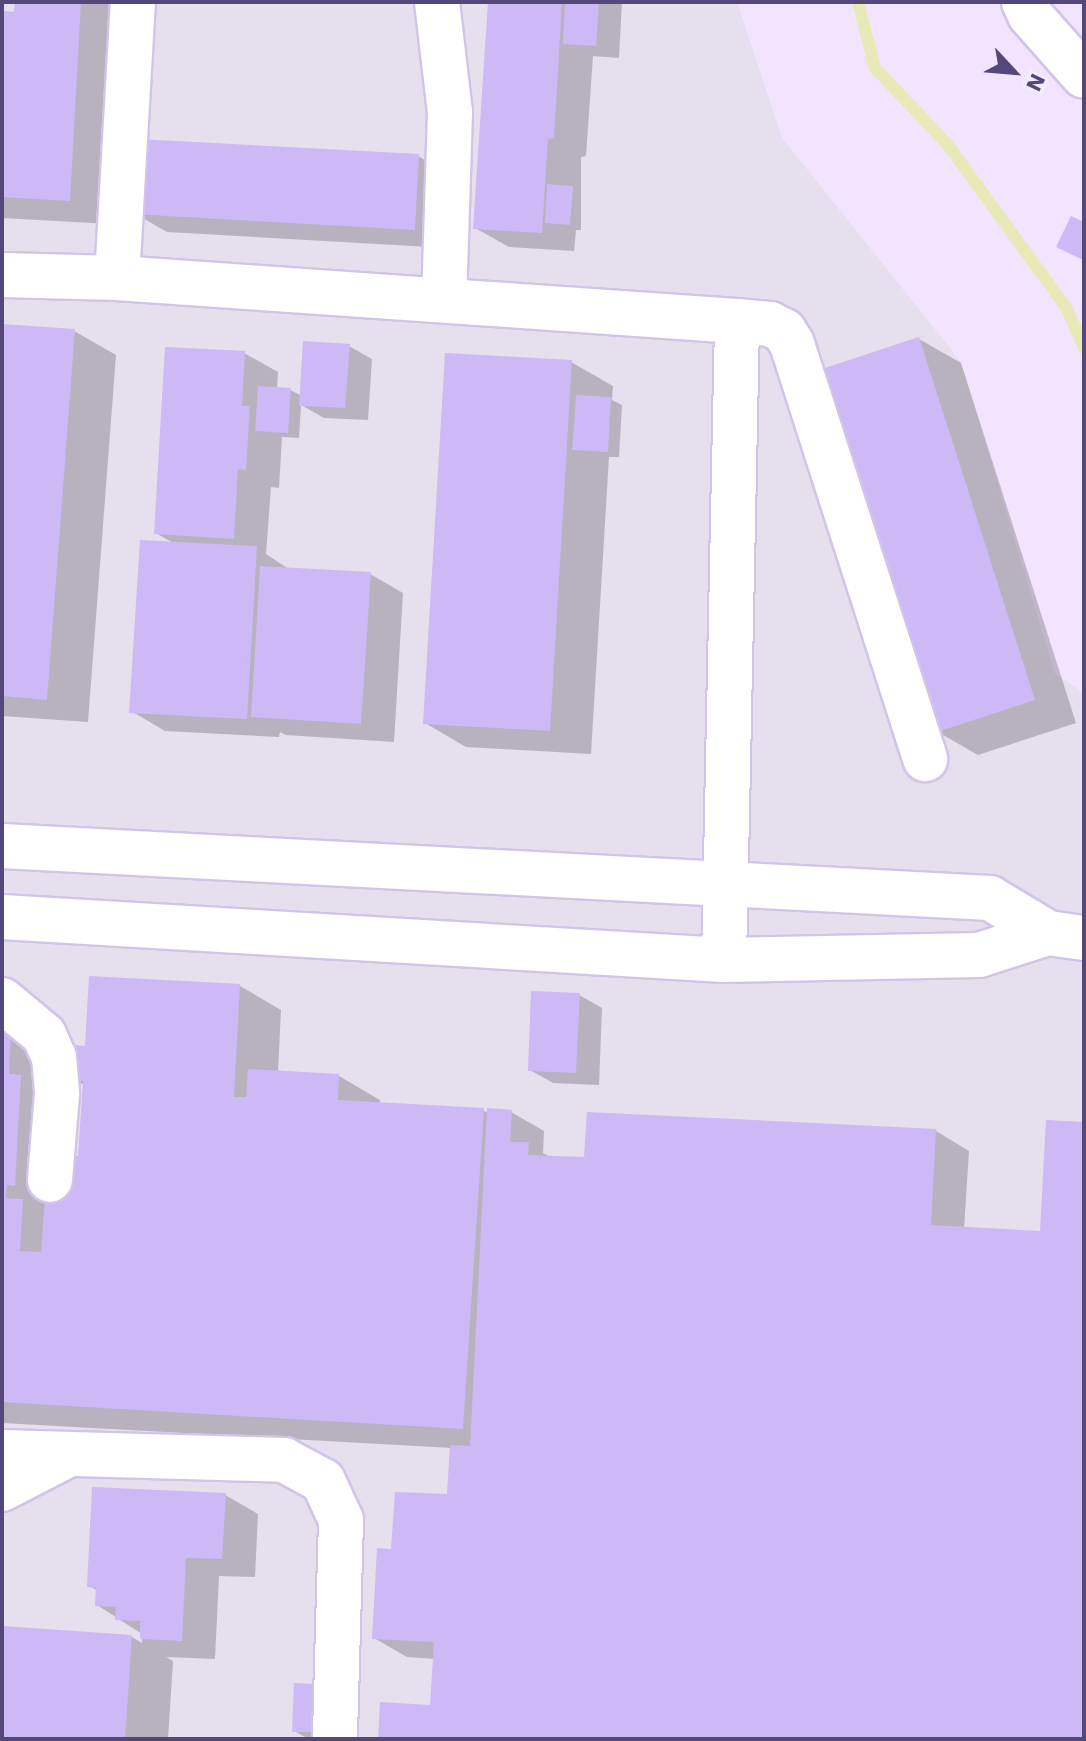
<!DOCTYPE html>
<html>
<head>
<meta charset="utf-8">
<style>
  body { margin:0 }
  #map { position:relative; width:1086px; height:1741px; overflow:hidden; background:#f2e4fe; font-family:"Work Sans",sans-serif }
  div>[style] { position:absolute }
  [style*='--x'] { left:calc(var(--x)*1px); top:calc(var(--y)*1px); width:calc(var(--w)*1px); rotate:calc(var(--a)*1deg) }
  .industrial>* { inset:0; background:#e5dfee }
  .shadow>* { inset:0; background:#0003 }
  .stream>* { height:12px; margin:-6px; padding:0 6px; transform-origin:6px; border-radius:6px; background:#e7eab6 }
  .building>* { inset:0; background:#ccb9f6 }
  .roads { filter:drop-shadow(2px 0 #d2c4e9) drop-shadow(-2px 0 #d2c4e9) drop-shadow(0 2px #d2c4e9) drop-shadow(0 -2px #d2c4e9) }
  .minor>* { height:44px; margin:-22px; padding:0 22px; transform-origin:22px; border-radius:22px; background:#fff }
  span { translate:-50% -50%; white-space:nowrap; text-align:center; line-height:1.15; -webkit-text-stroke:7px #f6ecff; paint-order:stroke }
  .frame { position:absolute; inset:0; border:4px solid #54477a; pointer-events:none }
  .north { position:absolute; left:974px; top:32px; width:80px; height:80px; -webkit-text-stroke:6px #f6ecff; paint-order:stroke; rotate:116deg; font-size:22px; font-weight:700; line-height:32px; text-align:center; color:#54477a }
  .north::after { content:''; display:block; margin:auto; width:28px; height:36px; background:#54477a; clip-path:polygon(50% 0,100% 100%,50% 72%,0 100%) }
</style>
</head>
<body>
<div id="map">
  <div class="industrial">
    <i style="clip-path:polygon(2px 2px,737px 2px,782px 138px,961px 362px,1055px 674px,1084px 693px,1084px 1739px,2px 1739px)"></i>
  </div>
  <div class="shadow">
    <i style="clip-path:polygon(17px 2px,123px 2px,111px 224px,2px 218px,2px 28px,16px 14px)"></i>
    <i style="clip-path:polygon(490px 2px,622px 2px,619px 58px,593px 56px,586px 156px,581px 157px,581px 230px,576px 230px,574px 251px,509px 247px,475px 228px)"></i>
    <i style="clip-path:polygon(418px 156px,451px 175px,447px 248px,167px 232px,134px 213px)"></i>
    <i style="clip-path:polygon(2px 326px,74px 331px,116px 355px,88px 722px,2px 716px)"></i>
    <i style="clip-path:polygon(919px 339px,961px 363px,1076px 723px,978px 755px,936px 731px)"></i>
    <i style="clip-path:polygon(349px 346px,372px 359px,368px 420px,324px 418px,301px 405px,299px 438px,282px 437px,279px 488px,271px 487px,266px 554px,290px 570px,370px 574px,403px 593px,394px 742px,286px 735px,280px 732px,279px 737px,165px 731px,131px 711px,175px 544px,156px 533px,244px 353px,278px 372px,277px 389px,290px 390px,302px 396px)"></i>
    <i style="clip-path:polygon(571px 362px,613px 386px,612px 400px,622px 405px,619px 457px,609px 457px,591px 754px,466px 747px,425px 723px)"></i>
    <i style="clip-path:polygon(240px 986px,281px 1010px,278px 1072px,339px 1076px,380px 1100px,380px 1104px,483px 1110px,489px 1114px,511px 1112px,544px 1131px,543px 1153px,552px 1158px,586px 1159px,936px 1131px,969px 1151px,964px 1229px,1042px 1233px,1084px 1124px,1084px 1739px,380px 1739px,432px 1707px,435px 1659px,407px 1657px,374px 1638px,393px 1551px,449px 1497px,452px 1448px,2px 1423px,2px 1034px,10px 1034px,52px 1058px,59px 1157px,80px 1158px,84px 1085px,75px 1080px,87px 1048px)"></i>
    <i style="clip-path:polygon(579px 995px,602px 1008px,599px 1085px,553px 1083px,530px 1070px)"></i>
    <i style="clip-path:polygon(225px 1495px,258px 1514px,255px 1577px,219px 1576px,215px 1659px,166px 1657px,173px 1661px,168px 1739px,2px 1739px,2px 1628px,132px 1637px,142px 1643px,142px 1634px,97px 1605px,98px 1591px,89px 1586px)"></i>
    <i style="clip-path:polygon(314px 1686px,325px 1692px,323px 1738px,305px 1737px,294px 1731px)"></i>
  </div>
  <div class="stream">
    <i style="--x:858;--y:2;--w:68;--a:75.6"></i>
    <i style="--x:875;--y:68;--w:106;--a:46.5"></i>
    <i style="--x:948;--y:145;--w:203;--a:54"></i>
    <i style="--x:1067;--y:309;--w:43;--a:66.4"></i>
  </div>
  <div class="building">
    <i style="clip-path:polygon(15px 2px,81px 2px,70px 201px,2px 197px,2px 25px,3px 11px,14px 12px)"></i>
    <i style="clip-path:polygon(488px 2px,562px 2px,554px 138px,548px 139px,542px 233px,473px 229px)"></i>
    <i style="clip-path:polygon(565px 2px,599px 2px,596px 46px,563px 44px)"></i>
    <i style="clip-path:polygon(137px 139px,419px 154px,415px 230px,132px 214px)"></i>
    <i style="clip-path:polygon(547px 184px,573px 186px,570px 225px,545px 223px)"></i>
    <i style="clip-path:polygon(1071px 216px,1084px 222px,1083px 260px,1056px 247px)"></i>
    <i style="clip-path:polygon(2px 324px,75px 329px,47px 700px,2px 696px)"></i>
    <i style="clip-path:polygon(919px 337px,1035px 700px,934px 733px,819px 370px)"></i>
    <i style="clip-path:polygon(303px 341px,350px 344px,345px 408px,299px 406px)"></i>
    <i style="clip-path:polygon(165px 347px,245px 351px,242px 406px,250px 406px,246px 470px,238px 469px,234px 539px,154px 534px)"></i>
    <i style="clip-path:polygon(445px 353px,572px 360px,550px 731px,423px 724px)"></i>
    <i style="clip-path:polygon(258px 386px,291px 388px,288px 433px,255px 431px)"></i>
    <i style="clip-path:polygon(576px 395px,611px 397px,608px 452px,572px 450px)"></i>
    <i style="clip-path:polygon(140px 540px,257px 546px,247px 719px,129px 713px)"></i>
    <i style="clip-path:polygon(260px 566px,371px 572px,361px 724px,251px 717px)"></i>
    <i style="clip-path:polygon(89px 976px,240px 984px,234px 1097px,246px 1097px,248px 1069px,339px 1074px,338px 1100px,484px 1108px,463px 1429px,2px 1402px,2px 1032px,11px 1032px,9px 1074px,21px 1075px,15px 1186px,7px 1185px,6px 1198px,23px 1199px,20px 1251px,41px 1252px,46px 1184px,59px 1155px,78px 1156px,83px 1081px,73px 1081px,74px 1045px,85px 1046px)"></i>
    <i style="clip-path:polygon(531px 991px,580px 993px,576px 1073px,528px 1071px)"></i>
    <i style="clip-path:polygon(487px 1108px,512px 1110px,510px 1142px,529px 1142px,528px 1155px,584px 1157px,587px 1112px,936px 1129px,931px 1225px,1040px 1231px,1046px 1120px,1084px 1122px,1084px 1739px,378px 1739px,380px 1702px,430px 1705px,434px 1642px,372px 1639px,377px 1548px,391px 1549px,395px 1492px,447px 1494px,450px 1445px,470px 1446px)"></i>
    <i style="clip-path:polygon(92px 1487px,226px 1493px,222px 1559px,186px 1558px,182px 1641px,140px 1639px,140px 1621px,115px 1620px,116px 1607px,95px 1606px,96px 1588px,87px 1587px)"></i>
    <i style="clip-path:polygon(2px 1626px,132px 1635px,125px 1739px,2px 1739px)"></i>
    <i style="clip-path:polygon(294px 1683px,314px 1684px,312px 1732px,292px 1732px)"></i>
  </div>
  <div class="roads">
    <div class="minor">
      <i style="--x:437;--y:2;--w:111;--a:83.3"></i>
      <i style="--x:450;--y:112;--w:188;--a:91.8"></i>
      <i style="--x:1024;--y:2;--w:14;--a:65"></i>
      <i style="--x:1030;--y:15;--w:81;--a:48.5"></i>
      <i style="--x:2;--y:275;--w:115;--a:1.5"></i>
      <i style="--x:117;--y:278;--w:621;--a:3.97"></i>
      <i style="--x:737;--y:321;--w:33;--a:5"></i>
      <i style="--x:770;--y:324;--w:16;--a:27"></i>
      <i style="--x:784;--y:331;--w:15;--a:58"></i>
      <i style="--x:792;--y:344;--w:436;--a:72.2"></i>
      <i style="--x:117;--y:278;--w:276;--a:-86.7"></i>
      <i style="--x:2;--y:846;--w:989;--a:3.01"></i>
      <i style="--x:990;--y:898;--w:68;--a:31.1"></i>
      <i style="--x:1048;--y:933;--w:36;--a:8"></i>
      <i style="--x:2;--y:917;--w:723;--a:3.41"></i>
      <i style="--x:724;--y:960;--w:255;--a:-1.1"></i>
      <i style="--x:979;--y:955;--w:72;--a:-17.7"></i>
      <i style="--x:724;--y:960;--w:639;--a:-88.83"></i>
      <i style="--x:2;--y:1000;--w:55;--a:39.8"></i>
      <i style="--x:44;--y:1035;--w:24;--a:66"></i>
      <i style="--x:54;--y:1057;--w:37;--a:85"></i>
      <i style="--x:57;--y:1094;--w:86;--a:94.7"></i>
      <i style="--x:2;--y:1452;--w:282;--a:1.6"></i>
      <i style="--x:284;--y:1460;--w:44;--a:28.3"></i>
      <i style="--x:323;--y:1481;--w:43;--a:65.2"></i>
      <i style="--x:341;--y:1520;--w:219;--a:91.6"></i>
      <i style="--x:2;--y:1489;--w:74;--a:-27.3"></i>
    </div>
  </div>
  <div class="frame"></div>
  <div class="north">N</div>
</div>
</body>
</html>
